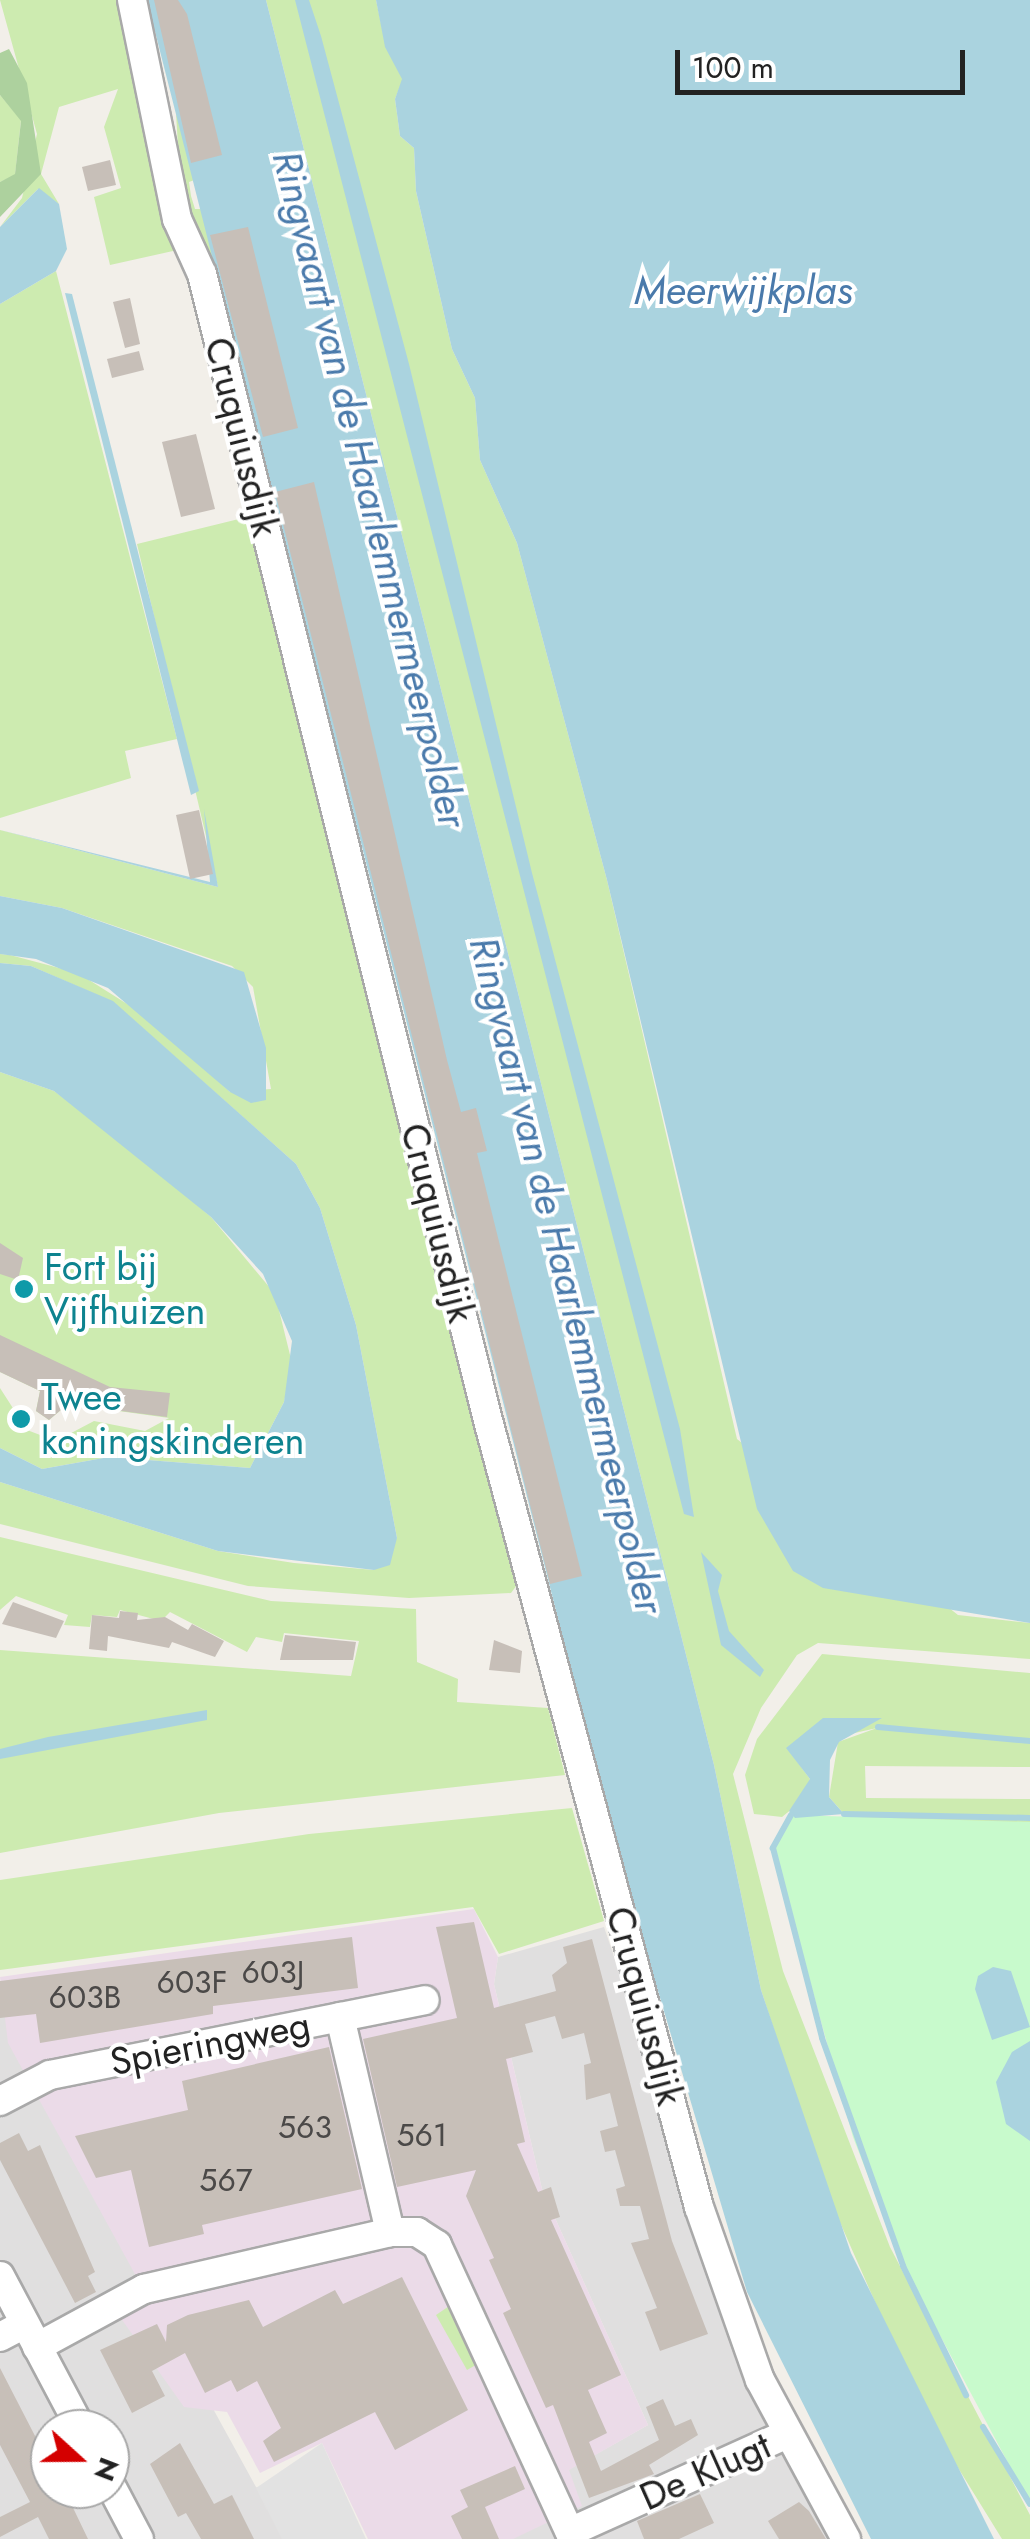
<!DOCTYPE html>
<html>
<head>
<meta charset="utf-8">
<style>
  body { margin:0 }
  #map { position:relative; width:1030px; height:2539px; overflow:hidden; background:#f2efe9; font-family:Jost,sans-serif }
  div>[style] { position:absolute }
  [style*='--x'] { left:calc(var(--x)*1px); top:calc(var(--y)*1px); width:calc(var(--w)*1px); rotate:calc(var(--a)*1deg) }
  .residential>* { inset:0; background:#e0dfdf }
  .industrial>* { inset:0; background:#ebdbe8 }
  .grass>* { inset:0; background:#cdebb0 }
  .forest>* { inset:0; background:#add19e }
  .park>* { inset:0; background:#c8facc }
  .parking>* { inset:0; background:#e2e2e2 }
  .water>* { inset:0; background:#aad3df }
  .stream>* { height:6px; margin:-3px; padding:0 3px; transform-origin:3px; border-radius:3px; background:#aad3df }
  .building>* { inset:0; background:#c7bfb8 }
  .roads { filter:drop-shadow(2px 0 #a9a9a9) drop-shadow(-2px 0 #a9a9a9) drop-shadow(0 2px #a9a9a9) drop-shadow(0 -2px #a9a9a9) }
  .minor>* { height:28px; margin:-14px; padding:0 14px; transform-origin:14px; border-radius:14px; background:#fff }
  .dots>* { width:28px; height:28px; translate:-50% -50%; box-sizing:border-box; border:5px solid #fff; border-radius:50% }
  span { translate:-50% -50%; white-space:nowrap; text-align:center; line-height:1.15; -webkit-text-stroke:8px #fff; paint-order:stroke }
  .number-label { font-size:32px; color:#4b4948 }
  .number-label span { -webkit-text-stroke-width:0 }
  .street-label { font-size:38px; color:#222 }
  .culture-label { font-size:38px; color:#0d838f }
  .left { translate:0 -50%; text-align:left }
  .water-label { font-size:40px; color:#4a7aab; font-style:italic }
  .north { position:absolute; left:30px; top:2409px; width:100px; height:100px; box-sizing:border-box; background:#fff; border:2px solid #a7a7a7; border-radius:50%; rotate:111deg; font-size:28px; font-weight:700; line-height:40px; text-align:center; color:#222 }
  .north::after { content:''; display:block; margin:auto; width:35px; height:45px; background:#d40000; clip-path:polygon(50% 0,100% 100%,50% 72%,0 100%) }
  .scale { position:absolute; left:675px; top:50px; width:290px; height:45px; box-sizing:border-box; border:5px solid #222; border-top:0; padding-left:12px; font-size:30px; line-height:35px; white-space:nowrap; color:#222; -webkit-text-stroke:8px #fff; paint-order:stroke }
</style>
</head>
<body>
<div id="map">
  <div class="residential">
    <i style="clip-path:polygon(604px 1927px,732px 2302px,856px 2539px,512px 2539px,568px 2470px,648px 2425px,542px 2189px,494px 1984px,498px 1957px)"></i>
    <i style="clip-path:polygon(evenodd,0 1984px,49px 2110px,256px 2487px,366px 2539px,0 2539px,0 1984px,50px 2429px,110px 2429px,110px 2489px,50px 2489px,50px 2429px)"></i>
  </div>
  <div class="industrial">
    <i style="clip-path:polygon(474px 1909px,498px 1957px,494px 1984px,542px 2189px,648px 2425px,569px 2470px,582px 2506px,513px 2539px,368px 2539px,322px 2443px,260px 2473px,227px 2412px,184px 2407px,120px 2317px,147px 2296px,8px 2043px,0 1977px)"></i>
  </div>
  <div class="grass">
    <i style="clip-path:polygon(0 0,125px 0,182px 249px,110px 265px,94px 197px,121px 188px,104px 127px,118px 89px,59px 107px,41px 174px,59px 204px,38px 189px,0 227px,22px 198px,37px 134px)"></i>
    <i style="clip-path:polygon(266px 0,376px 0,386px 47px,403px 79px,395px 99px,400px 136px,414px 148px,416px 191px,452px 349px,475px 398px,480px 460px,517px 543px,607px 880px,737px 1439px,958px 1615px,1030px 1623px,1030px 1659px,818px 1643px,797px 1655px,761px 1708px,733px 1774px,783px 1971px,890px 2247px,1030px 2515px,1030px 2539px,1002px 2539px,923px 2411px,828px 2195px,761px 1990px,714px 1765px)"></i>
    <i style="clip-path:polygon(0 95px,21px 120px,15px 175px,0 182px)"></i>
    <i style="clip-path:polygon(176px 113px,197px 179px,189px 182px,191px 196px,195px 209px,204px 209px,224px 304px,181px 197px)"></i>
    <i style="clip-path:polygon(56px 271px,177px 739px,125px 751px,131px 778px,0 818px,0 304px)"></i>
    <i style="clip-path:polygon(247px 517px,517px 1585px,511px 1593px,409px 1598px,248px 1586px,0 1524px,0 1482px,218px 1551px,294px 1563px,374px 1570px,397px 1538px,356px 1325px,320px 1208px,296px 1164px,113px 1002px,31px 966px,0 963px,0 954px,10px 955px,78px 973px,151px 1019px,230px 1092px,271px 1089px,253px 987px,232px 966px,62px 908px,0 896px,0 830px,218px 887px,137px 544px)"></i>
    <i style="clip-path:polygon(0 1072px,54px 1091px,116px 1136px,211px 1217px,275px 1294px,292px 1363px,284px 1402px,250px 1468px,109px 1457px,42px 1469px,0 1448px,0 1388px,27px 1430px,56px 1441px,94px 1421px,145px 1431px,169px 1418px,68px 1404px,49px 1420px,36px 1411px,40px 1391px,0 1372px)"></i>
    <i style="clip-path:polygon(0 1537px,271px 1601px,416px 1609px,417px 1662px,458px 1679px,457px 1702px,548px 1708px,565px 1775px,219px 1813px,0 1853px,0 1650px,351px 1676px,359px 1641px,284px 1633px,282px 1642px,256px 1637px,247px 1652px,170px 1612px,161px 1621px,120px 1610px,117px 1617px,92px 1615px,90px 1627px,64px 1625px,68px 1615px,16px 1596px,0 1610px)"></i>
    <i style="clip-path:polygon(822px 1654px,1030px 1673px,1030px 1767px,865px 1766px,866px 1798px,1030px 1799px,1030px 2023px,829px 1797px,838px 1742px,877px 1728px,787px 1748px,810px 1779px,804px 1799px,782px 1817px,754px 1814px,745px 1775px,757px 1739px)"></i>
    <i style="clip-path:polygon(572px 1808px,604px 1921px,499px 1954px,473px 1907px,0 1970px,0 1880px,309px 1834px)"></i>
    <i style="clip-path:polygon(455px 2302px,481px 2362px,467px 2370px,436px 2315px)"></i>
  </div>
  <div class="forest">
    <i style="clip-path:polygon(9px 49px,27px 83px,41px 174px,0 217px,0 182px,15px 174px,21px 121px,0 95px,0 53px)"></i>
  </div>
  <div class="park">
    <i style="clip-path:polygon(791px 1815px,1030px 1822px,1030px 2504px,903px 2266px,853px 2137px,773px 1848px)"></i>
  </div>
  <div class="parking">
    <i style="clip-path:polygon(322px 2443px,366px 2539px,282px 2539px,256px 2488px)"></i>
  </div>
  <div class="water">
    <i style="clip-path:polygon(147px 0,266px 0,714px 1765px,761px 1990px,851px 2253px,994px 2539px,871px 2539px,747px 2292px,619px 1859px)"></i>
    <i style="clip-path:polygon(295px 0,309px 0,321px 36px,409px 364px,532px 873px,680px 1429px,694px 1517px,684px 1514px)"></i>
    <i style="clip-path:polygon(376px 0,1030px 0,1030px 1623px,823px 1588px,793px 1571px,757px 1509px,607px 880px,517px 543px,480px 460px,475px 398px,452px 349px,416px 191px,414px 148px,400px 136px,395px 99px,402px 79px,385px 47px)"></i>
    <i style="clip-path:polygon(39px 188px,59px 204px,67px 249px,56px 271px,0 304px,0 227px)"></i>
    <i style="clip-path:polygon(65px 293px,72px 294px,199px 791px,191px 795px)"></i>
    <i style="clip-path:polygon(204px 809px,218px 887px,0 830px,210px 882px)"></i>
    <i style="clip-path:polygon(0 896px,62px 908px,244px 972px,266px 1048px,266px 1100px,251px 1103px,230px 1092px,108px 988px,36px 959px,0 954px)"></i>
    <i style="clip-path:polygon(0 963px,31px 966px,113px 1001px,296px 1164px,320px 1208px,356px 1325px,397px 1538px,390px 1565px,374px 1570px,218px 1551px,0 1482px,0 1448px,42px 1469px,109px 1457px,250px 1468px,284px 1402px,292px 1341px,263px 1274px,211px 1217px,54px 1091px,0 1072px)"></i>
    <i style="clip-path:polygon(701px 1552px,722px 1575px,718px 1591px,729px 1631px,764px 1670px,760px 1677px,721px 1645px)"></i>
    <i style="clip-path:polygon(207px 1710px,207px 1720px,0 1759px,0 1749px,48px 1737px)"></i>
    <i style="clip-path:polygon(823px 1718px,882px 1718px,839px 1742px,830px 1760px,829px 1797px,844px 1814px,795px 1818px,789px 1811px,810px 1779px,786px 1748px)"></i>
    <i style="clip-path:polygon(993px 1967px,1011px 1971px,1030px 2027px,992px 2040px,975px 1989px,978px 1976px)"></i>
    <i style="clip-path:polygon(1030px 2041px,1030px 2141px,1006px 2124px,996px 2082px,1012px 2052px)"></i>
  </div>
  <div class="stream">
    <i style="--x:878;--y:1727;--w:153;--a:5.3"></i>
    <i style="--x:844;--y:1814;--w:186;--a:1.2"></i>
    <i style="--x:791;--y:1815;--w:38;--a:119"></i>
    <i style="--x:773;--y:1848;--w:196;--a:75.5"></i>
    <i style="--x:822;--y:2038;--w:242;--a:70.4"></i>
    <i style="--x:903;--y:2266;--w:144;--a:64"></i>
    <i style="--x:983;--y:2427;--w:90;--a:58.6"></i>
  </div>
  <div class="building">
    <i style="clip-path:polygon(154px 0,178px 0,187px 14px,222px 155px,191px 163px)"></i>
    <i style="clip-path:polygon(110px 160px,116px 185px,88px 191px,82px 167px)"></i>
    <i style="clip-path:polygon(248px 227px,298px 428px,263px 437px,210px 235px)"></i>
    <i style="clip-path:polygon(130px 298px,140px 344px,125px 348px,113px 302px)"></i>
    <i style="clip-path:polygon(139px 351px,144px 370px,112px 378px,107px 359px)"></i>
    <i style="clip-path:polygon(196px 434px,215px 509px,181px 517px,162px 442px)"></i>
    <i style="clip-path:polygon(314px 482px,447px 1060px,461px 1112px,476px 1108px,487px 1151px,477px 1153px,582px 1576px,550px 1584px,275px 492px)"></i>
    <i style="clip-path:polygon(199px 810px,213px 874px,190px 879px,176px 815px)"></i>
    <i style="clip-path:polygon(0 1243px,23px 1258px,18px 1280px,0 1274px)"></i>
    <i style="clip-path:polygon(0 1335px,110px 1387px,170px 1393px,167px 1417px,68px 1404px,49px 1420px,36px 1411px,40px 1391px,0 1372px)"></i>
    <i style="clip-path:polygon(13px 1602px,64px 1621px,56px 1638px,2px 1624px)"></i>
    <i style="clip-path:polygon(120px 1611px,138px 1613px,137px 1620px,165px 1617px,188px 1630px,192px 1624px,224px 1641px,215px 1657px,172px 1642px,169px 1648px,108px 1636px,107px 1651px,89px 1649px,92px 1615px,119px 1618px)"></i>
    <i style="clip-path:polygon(285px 1635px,356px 1642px,353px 1660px,280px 1660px)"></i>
    <i style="clip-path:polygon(494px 1640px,522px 1651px,520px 1673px,489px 1670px)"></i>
    <i style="clip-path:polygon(474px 1922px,494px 2008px,556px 1991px,552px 1975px,567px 1963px,563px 1947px,592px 1939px,672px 2241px,708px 2334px,660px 2351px,645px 2312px,657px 2308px,631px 2243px,649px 2239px,640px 2206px,620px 2206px,616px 2189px,625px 2186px,615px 2150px,605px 2152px,600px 2131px,618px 2126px,610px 2093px,586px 2100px,584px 2065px,591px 2063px,584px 2033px,562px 2039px,555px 2016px,525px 2024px,533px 2052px,506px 2059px,525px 2142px,517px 2144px,538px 2192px,551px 2187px,560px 2217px,551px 2220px,621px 2375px,588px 2390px,607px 2433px,589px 2442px,601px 2471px,659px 2440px,646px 2407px,663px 2399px,675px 2426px,691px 2419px,698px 2435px,649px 2465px,654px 2474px,589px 2498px,553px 2405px,546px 2408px,503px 2313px,511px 2309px,489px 2260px,494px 2258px,466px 2196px,476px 2170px,397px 2187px,363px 2039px,457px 2018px,436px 1927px)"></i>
    <i style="clip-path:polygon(352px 1937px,358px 1988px,213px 2006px,213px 2014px,40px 2043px,36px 2014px,0 2018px,0 1981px)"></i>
    <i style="clip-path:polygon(329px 2047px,362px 2189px,202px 2225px,204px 2234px,149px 2247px,131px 2170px,96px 2178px,75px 2136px,188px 2110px,182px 2081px)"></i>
    <i style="clip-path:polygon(19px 2133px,28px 2151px,40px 2145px,95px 2272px,88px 2276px,96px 2292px,75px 2303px,0 2160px,0 2143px)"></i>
    <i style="clip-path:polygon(402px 2277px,468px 2410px,395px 2450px,375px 2412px,274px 2462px,263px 2441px,281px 2428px,257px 2381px,237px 2392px,231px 2380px,205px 2393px,185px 2353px,152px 2371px,165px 2396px,132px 2413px,100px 2350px,157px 2324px,166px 2342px,167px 2325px,188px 2315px,249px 2300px,263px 2327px,335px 2290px,343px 2304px)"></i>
    <i style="clip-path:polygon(0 2368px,50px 2465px,50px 2489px,64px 2489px,88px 2539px,49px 2539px,38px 2517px,0 2537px,0 2517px,30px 2502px,0 2445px)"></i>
    <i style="clip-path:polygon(180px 2443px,214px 2504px,232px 2495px,254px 2539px,201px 2539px,186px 2513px,178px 2517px,150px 2464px)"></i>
    <i style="clip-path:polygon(515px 2466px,525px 2489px,485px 2507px,499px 2539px,462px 2539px,451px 2516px,468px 2507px,460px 2490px)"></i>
    <i style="clip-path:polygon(700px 2494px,714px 2523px,679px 2539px,644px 2539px,637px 2521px)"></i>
    <i style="clip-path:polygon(799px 2502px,809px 2511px,826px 2539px,779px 2539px,768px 2521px)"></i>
  </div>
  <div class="roads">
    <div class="minor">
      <i style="--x:132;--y:0;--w:224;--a:78.4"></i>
      <i style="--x:177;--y:219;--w:60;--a:65.6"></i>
      <i style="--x:202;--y:274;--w:1185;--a:75.99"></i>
      <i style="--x:489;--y:1424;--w:811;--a:74.99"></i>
      <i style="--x:699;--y:2207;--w:183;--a:70.6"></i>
      <i style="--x:760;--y:2380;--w:181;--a:61.6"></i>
      <i style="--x:340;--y:2017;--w:221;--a:76.9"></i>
      <i style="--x:0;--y:2101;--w:56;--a:-27.5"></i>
      <i style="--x:50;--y:2075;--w:382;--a:-11.3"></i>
      <i style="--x:0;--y:2276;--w:173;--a:62.1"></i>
      <i style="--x:0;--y:2337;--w:27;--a:-28"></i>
      <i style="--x:37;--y:2347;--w:122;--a:-28.5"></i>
      <i style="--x:144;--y:2289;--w:253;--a:-13"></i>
      <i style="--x:390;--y:2232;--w:27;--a:0"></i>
      <i style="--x:417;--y:2232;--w:24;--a:33"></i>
      <i style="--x:437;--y:2245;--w:324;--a:65.2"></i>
      <i style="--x:110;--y:2484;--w:62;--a:62.2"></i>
      <i style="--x:570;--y:2532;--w:236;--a:-24.3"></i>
    </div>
  </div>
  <div class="dots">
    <i style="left:24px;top:1289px;background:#0f9aa8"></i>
    <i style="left:21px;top:1419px;background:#0f9aa8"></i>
  </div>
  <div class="number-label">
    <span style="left:273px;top:1972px">603J</span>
    <span style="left:192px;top:1982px">603F</span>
    <span style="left:85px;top:1997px">603B</span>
    <span style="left:305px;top:2127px">563</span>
    <span style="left:422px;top:2135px">561</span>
    <span style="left:226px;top:2180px">567</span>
  </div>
  <div class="street-label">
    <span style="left:242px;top:437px;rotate:76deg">Cruquiusdijk</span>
    <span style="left:438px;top:1223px;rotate:76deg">Cruquiusdijk</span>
    <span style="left:645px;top:2006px;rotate:75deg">Cruquiusdijk</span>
    <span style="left:210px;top:2043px;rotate:-11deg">Spieringweg</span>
    <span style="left:705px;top:2471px;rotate:-24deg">De Klugt</span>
  </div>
  <div class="culture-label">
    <span class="left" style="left:44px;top:1289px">Fort bij<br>Vijfhuizen</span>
    <span class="left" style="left:41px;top:1419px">Twee<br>koningskinderen</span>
  </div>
  <div class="water-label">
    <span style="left:743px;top:290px">Meerwijkplas</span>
    <span style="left:370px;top:489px;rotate:76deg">Ringvaart van de Haarlemmermeerpolder</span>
    <span style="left:567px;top:1275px;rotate:76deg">Ringvaart van de Haarlemmermeerpolder</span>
  </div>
  <div class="north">N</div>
  <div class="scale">100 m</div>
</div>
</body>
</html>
